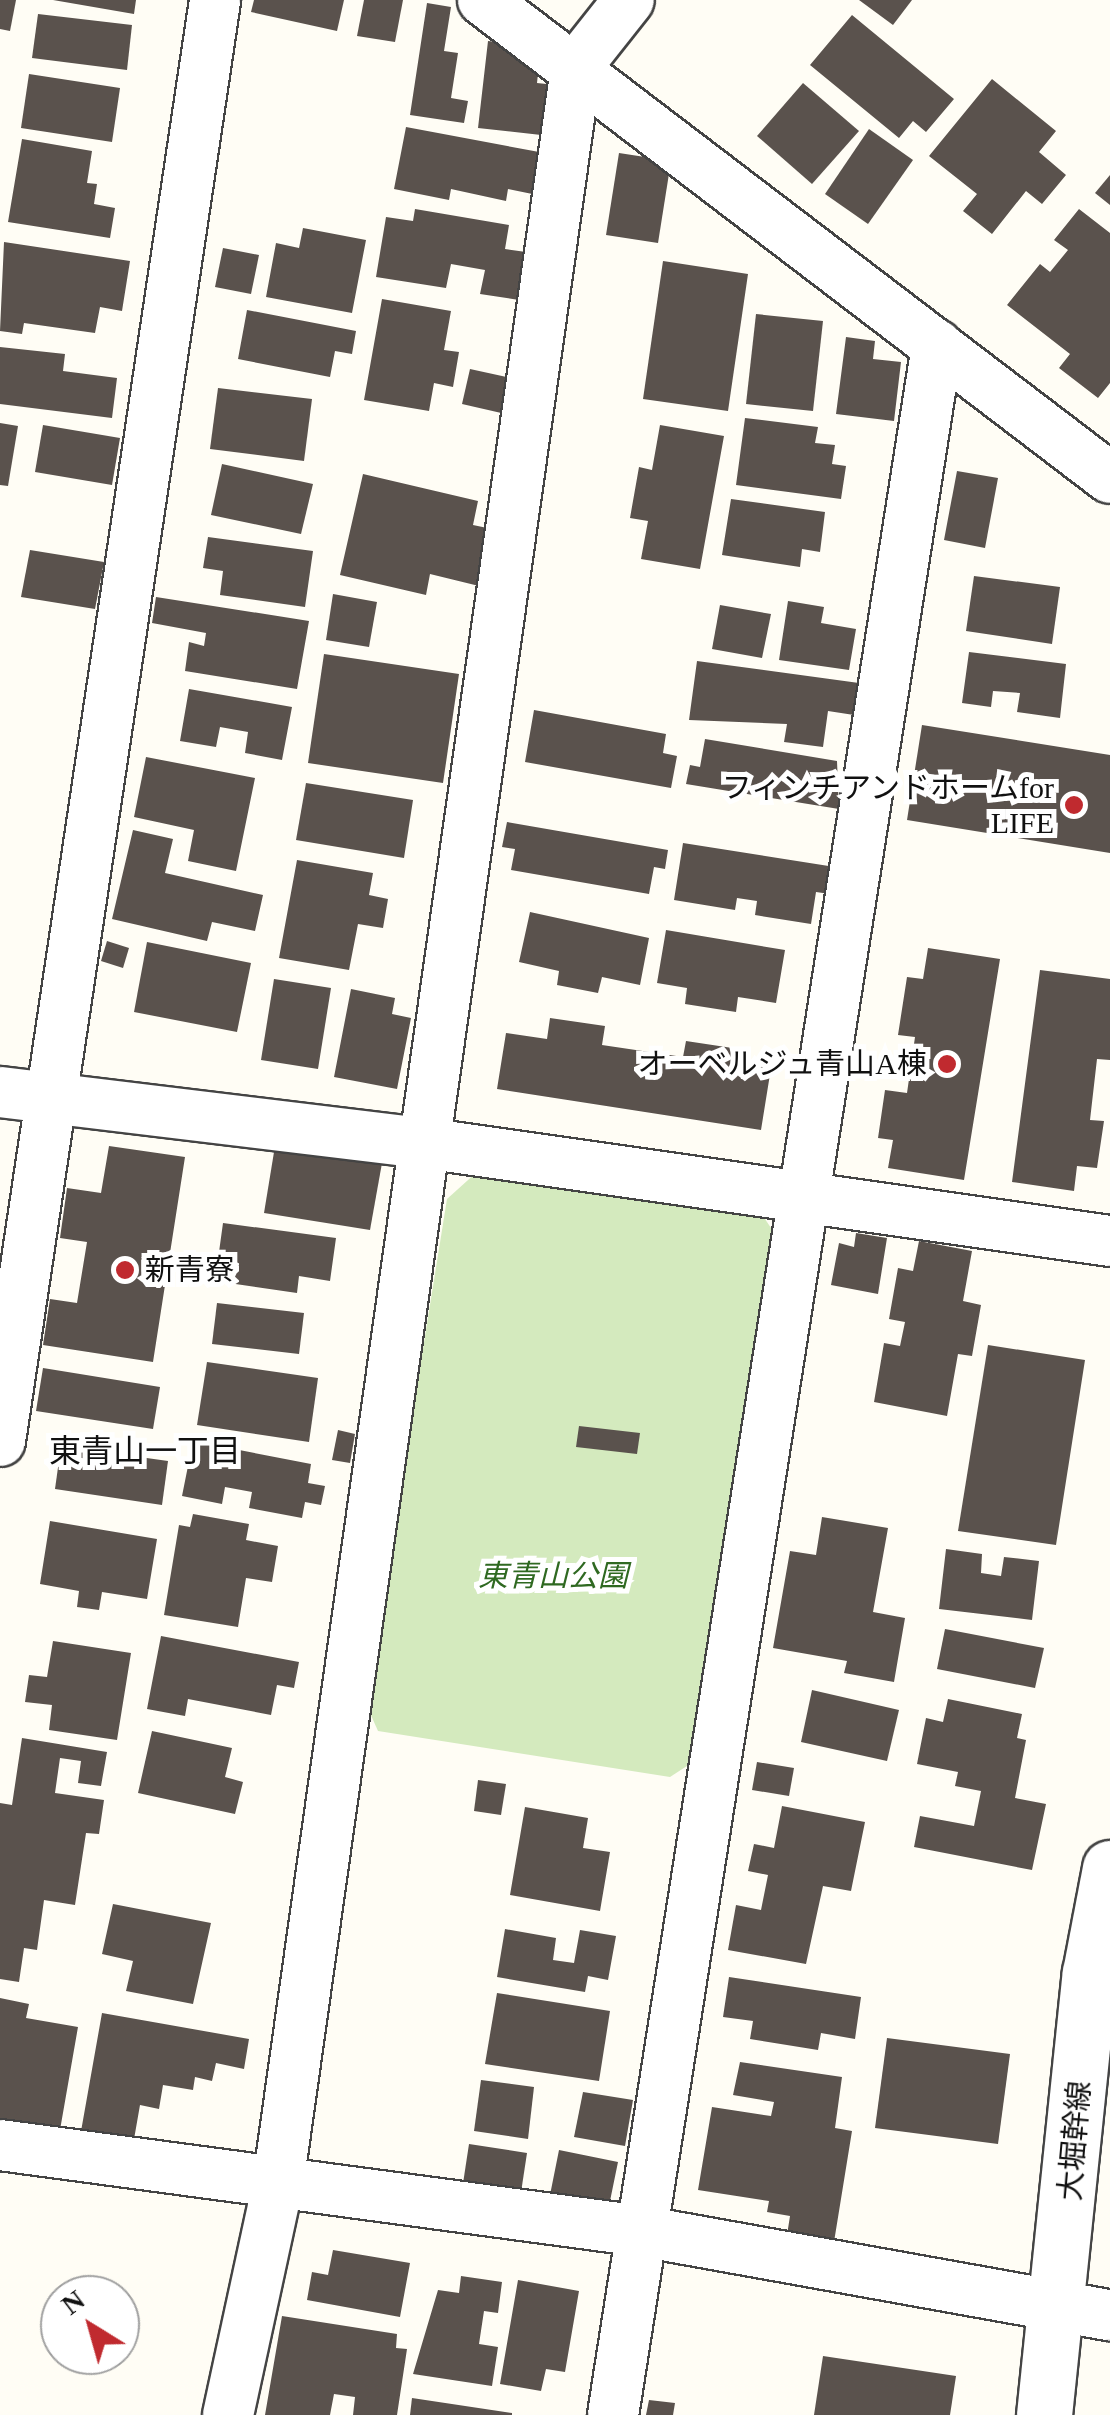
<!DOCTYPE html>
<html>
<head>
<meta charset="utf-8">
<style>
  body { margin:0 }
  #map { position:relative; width:1110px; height:2415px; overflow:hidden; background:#fffdf5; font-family:"Times New Roman","Noto Sans JP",serif }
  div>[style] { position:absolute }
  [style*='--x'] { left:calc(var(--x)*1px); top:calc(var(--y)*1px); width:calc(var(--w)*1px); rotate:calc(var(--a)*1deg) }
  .green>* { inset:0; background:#d4eabe }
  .building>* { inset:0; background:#5a524d }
  .roads { filter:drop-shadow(2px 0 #444) drop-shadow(-2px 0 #444) drop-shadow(0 2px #444) drop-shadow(0 -2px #444) }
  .minor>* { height:50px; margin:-25px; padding:0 25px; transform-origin:25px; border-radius:25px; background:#fff }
  .tertiary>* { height:55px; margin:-27.5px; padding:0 27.5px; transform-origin:27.5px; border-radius:27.5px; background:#fff }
  .dots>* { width:28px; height:28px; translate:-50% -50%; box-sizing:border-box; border:5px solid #fff; border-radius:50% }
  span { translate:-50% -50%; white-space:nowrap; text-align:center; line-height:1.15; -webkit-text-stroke:10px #fff; paint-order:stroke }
  .poi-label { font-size:30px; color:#111 }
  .right { translate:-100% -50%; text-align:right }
  .left { translate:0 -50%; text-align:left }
  .park-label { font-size:30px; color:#2f6921; font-style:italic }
  .street-label { font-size:30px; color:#111 }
  .neighbourhood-label { font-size:32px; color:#111 }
  .north { position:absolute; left:40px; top:2275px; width:100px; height:100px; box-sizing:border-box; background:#fff; border:2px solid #a0a0a0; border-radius:50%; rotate:323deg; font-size:28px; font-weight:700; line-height:40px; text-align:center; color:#111 }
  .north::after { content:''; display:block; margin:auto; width:35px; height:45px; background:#c02a2f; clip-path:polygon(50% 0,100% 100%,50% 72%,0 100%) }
</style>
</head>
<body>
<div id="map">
  <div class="green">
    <i style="clip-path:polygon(478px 1171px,755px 1204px,773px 1231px,690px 1764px,670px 1777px,378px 1731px,366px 1704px,447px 1199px)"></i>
  </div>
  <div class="building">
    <i style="clip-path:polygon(0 0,16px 0,10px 31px,0 29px)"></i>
    <i style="clip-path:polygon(53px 0,136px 0,134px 14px)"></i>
    <i style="clip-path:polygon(254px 0,344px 0,337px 31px,251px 12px)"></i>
    <i style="clip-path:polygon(364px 0,403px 0,395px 42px,357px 36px)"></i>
    <i style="clip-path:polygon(859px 0,912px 0,893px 25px)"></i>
    <i style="clip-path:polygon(427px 3px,451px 7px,444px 51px,458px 53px,451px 98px,468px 101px,464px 123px,410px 115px)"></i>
    <i style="clip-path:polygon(38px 14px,132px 25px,127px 70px,32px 58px)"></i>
    <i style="clip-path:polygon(852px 15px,954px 99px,926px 132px,913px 121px,899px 138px,810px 65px)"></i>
    <i style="clip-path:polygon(488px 41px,523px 45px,521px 61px,539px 64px,537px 83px,556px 85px,550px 136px,478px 128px)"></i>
    <i style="clip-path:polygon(29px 74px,120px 88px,112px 142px,21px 128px)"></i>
    <i style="clip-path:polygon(992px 79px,1056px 131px,1039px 152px,1066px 175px,1042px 204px,1026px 191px,992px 234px,963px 211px,977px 194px,929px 156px)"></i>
    <i style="clip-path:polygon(803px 83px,859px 131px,812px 184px,757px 136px)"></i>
    <i style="clip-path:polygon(406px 127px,550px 154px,542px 196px,508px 189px,506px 201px,451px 189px,449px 200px,394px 189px)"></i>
    <i style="clip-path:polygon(869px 129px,913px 160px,868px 224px,825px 194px)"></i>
    <i style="clip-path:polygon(22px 139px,92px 151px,87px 183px,97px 184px,94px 204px,115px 208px,110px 238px,8px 222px)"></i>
    <i style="clip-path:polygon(619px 153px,671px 161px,658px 243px,606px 235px)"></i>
    <i style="clip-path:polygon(1110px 175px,1110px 205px,1095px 193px)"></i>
    <i style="clip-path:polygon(415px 209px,509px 225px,505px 249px,526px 252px,519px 300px,480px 294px,485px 270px,451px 264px,446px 288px,376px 277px,386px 217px,413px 221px)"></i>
    <i style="clip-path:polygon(1079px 209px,1110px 233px,1110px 383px,1098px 398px,1059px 368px,1070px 354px,1007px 305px,1040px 264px,1050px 272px,1068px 250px,1054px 240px)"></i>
    <i style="clip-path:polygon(303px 228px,366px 240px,352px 313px,266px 297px,276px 243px,299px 248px)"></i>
    <i style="clip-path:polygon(4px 242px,130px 261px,122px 311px,100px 307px,95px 333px,24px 323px,22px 334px,0 331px)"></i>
    <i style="clip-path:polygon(223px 248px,259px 255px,251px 294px,215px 287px)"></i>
    <i style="clip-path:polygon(663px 261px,748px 274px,728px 411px,643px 399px)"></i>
    <i style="clip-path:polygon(382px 299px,451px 311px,444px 350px,459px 352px,453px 387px,434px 383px,429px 411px,364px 400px)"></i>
    <i style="clip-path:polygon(247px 310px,356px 331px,352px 354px,335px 351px,330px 377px,238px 359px)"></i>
    <i style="clip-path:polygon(756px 314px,823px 321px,813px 411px,746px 404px)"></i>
    <i style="clip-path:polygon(846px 337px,875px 341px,873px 359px,901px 362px,894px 421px,836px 414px)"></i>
    <i style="clip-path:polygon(0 347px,65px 354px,63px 371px,117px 378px,112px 418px,0 404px)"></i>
    <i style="clip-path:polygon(470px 369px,521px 380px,514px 416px,462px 404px)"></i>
    <i style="clip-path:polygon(218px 388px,312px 399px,304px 461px,210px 449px)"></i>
    <i style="clip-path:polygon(745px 418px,818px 427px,815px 443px,835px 445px,832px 464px,846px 466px,841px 499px,736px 485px)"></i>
    <i style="clip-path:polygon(0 423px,18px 426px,8px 486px,0 485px)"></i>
    <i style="clip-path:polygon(43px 425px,120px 438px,112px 485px,35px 472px)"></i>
    <i style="clip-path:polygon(660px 425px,724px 436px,700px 569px,641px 559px,648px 521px,630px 518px,639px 467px,652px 470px)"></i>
    <i style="clip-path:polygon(222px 464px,313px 484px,301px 534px,211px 515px)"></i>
    <i style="clip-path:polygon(957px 471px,998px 478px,985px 548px,944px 540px)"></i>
    <i style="clip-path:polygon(363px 474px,478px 501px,473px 525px,492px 529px,479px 586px,430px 574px,426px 595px,340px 575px)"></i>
    <i style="clip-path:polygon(731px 499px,825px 512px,820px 552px,802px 549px,800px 567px,722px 555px)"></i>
    <i style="clip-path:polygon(208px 537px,313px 551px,305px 607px,220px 595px,223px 571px,203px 568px)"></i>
    <i style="clip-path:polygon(30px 550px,104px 562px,95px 609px,21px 597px)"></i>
    <i style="clip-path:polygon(974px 576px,1060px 587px,1052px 644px,966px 631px)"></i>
    <i style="clip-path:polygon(333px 594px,377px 602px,369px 647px,326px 640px)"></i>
    <i style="clip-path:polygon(156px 597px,309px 621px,297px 689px,185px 671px,189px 642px,204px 646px,206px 633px,152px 623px)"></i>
    <i style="clip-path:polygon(788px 601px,824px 607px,821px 623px,856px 629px,849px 670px,779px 660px)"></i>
    <i style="clip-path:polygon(720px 605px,771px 614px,762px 658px,712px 649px)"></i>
    <i style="clip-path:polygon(969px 652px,1066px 664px,1060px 718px,1017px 712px,1020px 693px,993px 691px,991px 707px,962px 703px)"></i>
    <i style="clip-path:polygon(324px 654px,459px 674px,443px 783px,308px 763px)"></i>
    <i style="clip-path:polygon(697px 661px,859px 683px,854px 715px,828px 711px,823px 747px,784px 742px,787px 724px,689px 720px)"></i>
    <i style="clip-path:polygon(189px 689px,292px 707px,282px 760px,245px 753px,248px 732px,220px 727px,216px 747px,180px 741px)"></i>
    <i style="clip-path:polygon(534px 710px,666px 734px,663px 753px,677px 756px,671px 788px,525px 762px)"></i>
    <i style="clip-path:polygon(922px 725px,1110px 755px,1110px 853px,907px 820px)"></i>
    <i style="clip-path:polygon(705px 739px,837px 761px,839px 809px,686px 784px,690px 765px,700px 767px)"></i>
    <i style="clip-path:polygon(146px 757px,255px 778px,236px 871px,188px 861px,194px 830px,134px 817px)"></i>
    <i style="clip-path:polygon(306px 783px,413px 800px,404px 858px,296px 840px)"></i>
    <i style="clip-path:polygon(507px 822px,668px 850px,665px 869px,654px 867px,649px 894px,511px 870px,515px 849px,502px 847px)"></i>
    <i style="clip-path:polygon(133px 830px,173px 839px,165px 873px,263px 895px,255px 931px,212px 922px,207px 941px,112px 919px)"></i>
    <i style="clip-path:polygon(683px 843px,835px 867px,830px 894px,816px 892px,811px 924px,755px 915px,757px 901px,737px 898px,735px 910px,674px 900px)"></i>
    <i style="clip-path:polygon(297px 860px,373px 873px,369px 895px,388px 899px,383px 928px,358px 924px,349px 970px,279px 958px)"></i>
    <i style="clip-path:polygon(530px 912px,649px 938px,640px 985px,602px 977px,598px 993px,557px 985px,559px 971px,519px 962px)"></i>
    <i style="clip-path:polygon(666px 930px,785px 950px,776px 1003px,738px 997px,736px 1012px,685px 1004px,687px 988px,657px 983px)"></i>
    <i style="clip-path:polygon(107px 941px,129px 948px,123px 968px,101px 961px)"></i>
    <i style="clip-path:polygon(147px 942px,251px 963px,237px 1032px,134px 1012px)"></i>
    <i style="clip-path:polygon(928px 948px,1000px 959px,964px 1180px,888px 1168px,893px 1140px,878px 1138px,885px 1090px,907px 1093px,915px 1037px,898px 1035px,907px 977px,923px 979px)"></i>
    <i style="clip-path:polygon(1040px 970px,1110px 979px,1110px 1060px,1097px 1059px,1090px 1120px,1104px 1121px,1097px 1168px,1077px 1166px,1074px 1191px,1012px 1182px)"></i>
    <i style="clip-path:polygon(274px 979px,331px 988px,318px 1069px,261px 1060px)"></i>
    <i style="clip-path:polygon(351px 989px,395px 998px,392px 1014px,411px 1018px,397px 1089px,334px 1077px)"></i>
    <i style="clip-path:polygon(550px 1018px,605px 1026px,602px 1045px,683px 1057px,686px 1041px,739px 1049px,736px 1063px,771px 1068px,761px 1130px,497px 1089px,506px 1033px,547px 1039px)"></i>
    <i style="clip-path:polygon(109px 1146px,185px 1157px,153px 1362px,43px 1345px,50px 1299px,77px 1303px,87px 1242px,60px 1238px,67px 1188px,101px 1193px)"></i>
    <i style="clip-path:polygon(275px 1146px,382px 1163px,370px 1230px,264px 1213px)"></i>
    <i style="clip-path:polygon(223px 1223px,336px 1238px,330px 1281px,299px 1276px,297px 1293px,215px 1281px)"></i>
    <i style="clip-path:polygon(856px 1233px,887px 1238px,878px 1294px,831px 1285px,839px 1243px,854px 1247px)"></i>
    <i style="clip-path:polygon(919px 1241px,972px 1251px,963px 1301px,981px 1305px,972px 1356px,958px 1354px,947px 1416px,874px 1402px,884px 1343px,900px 1346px,905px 1322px,889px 1319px,898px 1268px,913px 1271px)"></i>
    <i style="clip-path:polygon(217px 1303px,304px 1313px,299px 1354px,212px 1344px)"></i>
    <i style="clip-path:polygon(988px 1345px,1085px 1360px,1056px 1545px,958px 1531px)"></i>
    <i style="clip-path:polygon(207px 1362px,318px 1378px,309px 1442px,197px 1425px)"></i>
    <i style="clip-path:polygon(43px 1368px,160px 1387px,153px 1429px,36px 1411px)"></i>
    <i style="clip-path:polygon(579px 1426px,640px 1433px,637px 1454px,576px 1447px)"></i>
    <i style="clip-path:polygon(338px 1430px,355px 1434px,350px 1463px,332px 1460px)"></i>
    <i style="clip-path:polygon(193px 1441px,311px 1464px,308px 1483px,325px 1486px,321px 1505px,305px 1502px,302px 1518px,249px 1508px,252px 1492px,225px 1487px,222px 1504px,182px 1496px)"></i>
    <i style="clip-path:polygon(61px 1446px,168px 1461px,162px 1505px,55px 1489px)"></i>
    <i style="clip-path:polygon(193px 1514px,249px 1524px,246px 1540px,278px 1546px,272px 1582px,246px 1578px,238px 1627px,164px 1615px,179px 1525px,190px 1527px)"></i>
    <i style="clip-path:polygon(822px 1517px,888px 1528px,873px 1612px,905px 1618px,894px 1682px,844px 1673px,847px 1661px,773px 1648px,790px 1551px,816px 1555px)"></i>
    <i style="clip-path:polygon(50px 1521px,157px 1539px,147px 1599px,102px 1592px,99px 1610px,77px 1607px,79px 1591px,40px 1584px)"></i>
    <i style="clip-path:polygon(946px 1549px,982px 1554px,981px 1573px,1001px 1576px,1004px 1557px,1039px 1561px,1032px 1620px,939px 1609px)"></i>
    <i style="clip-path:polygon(945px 1629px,1044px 1648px,1035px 1688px,937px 1669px)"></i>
    <i style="clip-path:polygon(161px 1636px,299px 1662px,294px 1688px,277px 1685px,271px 1715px,188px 1699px,185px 1716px,147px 1709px)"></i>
    <i style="clip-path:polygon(53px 1641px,131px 1653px,117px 1740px,49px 1730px,52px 1705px,25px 1702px,29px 1675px,47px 1677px)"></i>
    <i style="clip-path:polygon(812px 1690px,899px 1710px,887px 1761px,801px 1742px)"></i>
    <i style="clip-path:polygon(948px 1699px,1022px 1714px,1017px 1738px,1026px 1740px,1015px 1798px,1046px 1804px,1032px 1870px,914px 1847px,920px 1816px,974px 1826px,981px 1791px,955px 1786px,958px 1772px,917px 1764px,926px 1718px,943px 1722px)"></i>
    <i style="clip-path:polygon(152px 1731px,232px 1748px,225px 1777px,243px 1782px,235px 1814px,138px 1793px)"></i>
    <i style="clip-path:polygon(22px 1738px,107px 1752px,101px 1786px,78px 1783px,81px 1761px,60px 1758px,55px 1793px,104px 1800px,99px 1834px,86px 1833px,75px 1905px,44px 1900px,37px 1950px,24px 1948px,19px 1982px,0 1979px,0 1803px,12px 1805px)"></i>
    <i style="clip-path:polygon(757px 1762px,794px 1768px,789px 1796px,752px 1790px)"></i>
    <i style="clip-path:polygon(478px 1780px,506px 1784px,501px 1815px,474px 1811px)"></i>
    <i style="clip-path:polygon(782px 1806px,865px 1822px,851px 1891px,823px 1886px,806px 1964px,728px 1950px,736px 1905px,761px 1910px,768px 1875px,748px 1871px,754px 1844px,774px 1848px)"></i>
    <i style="clip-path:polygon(525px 1807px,588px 1818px,583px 1848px,610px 1852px,600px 1911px,510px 1895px)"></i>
    <i style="clip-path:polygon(113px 1904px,211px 1923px,193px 2004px,126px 1991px,133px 1961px,102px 1954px)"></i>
    <i style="clip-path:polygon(505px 1929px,556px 1938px,553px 1960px,574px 1963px,580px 1930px,616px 1936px,608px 1980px,588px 1976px,585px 1992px,497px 1977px)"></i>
    <i style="clip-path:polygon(729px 1977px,861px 1997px,855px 2039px,821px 2033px,818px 2050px,750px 2039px,753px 2021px,723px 2017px)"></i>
    <i style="clip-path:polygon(497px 1993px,610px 2011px,599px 2081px,485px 2064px)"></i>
    <i style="clip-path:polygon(0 1998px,29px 2004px,26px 2018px,78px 2027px,60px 2130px,0 2120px)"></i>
    <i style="clip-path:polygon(102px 2013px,249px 2039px,244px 2069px,216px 2063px,212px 2081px,195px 2077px,193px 2090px,163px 2085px,159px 2109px,140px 2105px,133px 2145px,80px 2137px)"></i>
    <i style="clip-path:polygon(887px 2038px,1010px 2054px,998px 2144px,875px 2128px)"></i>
    <i style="clip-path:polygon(740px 2062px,842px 2077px,835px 2128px,852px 2131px,834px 2242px,787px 2235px,790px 2216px,767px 2212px,769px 2201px,698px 2190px,712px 2107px,771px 2116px,774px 2102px,733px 2095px)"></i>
    <i style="clip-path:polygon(481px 2080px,534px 2087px,528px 2139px,474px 2131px)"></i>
    <i style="clip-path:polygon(583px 2092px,633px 2100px,625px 2146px,574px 2137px)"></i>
    <i style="clip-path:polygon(469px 2144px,527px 2153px,520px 2199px,462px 2190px)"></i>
    <i style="clip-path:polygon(559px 2150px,618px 2162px,610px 2201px,595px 2198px,593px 2212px,548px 2205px)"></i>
    <i style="clip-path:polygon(333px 2250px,410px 2263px,400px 2317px,307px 2300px,312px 2272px,328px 2275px)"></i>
    <i style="clip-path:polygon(461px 2276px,502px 2282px,498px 2313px,484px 2311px,479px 2344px,498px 2347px,492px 2386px,413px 2374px,438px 2290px,459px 2293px)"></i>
    <i style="clip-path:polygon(518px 2280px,579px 2291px,565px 2372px,546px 2369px,541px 2391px,500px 2384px)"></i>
    <i style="clip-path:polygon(282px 2316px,397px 2334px,396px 2348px,407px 2349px,397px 2415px,353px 2415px,355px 2397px,334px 2394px,330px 2415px,265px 2415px)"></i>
    <i style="clip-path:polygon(823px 2356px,956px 2376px,950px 2415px,814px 2415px)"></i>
    <i style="clip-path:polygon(412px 2398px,512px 2413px,512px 2415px,410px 2415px)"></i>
    <i style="clip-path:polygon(649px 2400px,675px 2403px,673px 2415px,646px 2415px)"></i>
  </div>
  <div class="roads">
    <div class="minor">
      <i style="--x:483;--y:0;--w:788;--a:37.32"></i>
      <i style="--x:0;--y:1092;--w:427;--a:6.9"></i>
      <i style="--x:424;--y:1143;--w:693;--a:8.13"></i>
      <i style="--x:0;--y:1441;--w:1457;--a:-81.51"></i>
      <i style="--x:0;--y:2145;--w:647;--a:7.64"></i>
      <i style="--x:641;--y:2231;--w:476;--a:10.2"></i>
      <i style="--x:228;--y:2415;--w:237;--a:-77.8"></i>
      <i style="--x:278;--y:2183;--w:2137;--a:-81.98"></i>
      <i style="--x:576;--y:67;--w:85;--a:-51.7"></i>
      <i style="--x:613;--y:2415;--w:2095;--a:-81.1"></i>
    </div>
    <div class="tertiary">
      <i style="--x:1044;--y:2415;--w:444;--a:-84.1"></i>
      <i style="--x:1090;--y:1973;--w:107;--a:-79.2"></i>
    </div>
  </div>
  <div class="dots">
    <i style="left:1074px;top:805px;background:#c02a2f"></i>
    <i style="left:947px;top:1064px;background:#c02a2f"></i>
    <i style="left:125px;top:1270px;background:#c02a2f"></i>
  </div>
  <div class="poi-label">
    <span class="right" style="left:1054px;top:805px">フィンチアンドホームfor<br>LIFE</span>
    <span class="right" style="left:927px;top:1064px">オーベルジュ青山A棟</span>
    <span class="left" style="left:145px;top:1270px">新青寮</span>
  </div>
  <div class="park-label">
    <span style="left:553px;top:1576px">東青山公園</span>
  </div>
  <div class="street-label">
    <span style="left:1075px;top:2141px;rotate:-85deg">大堀幹線</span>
  </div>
  <div class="neighbourhood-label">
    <span style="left:145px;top:1451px">東青山一丁目</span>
  </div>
  <div class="north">N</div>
</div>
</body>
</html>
